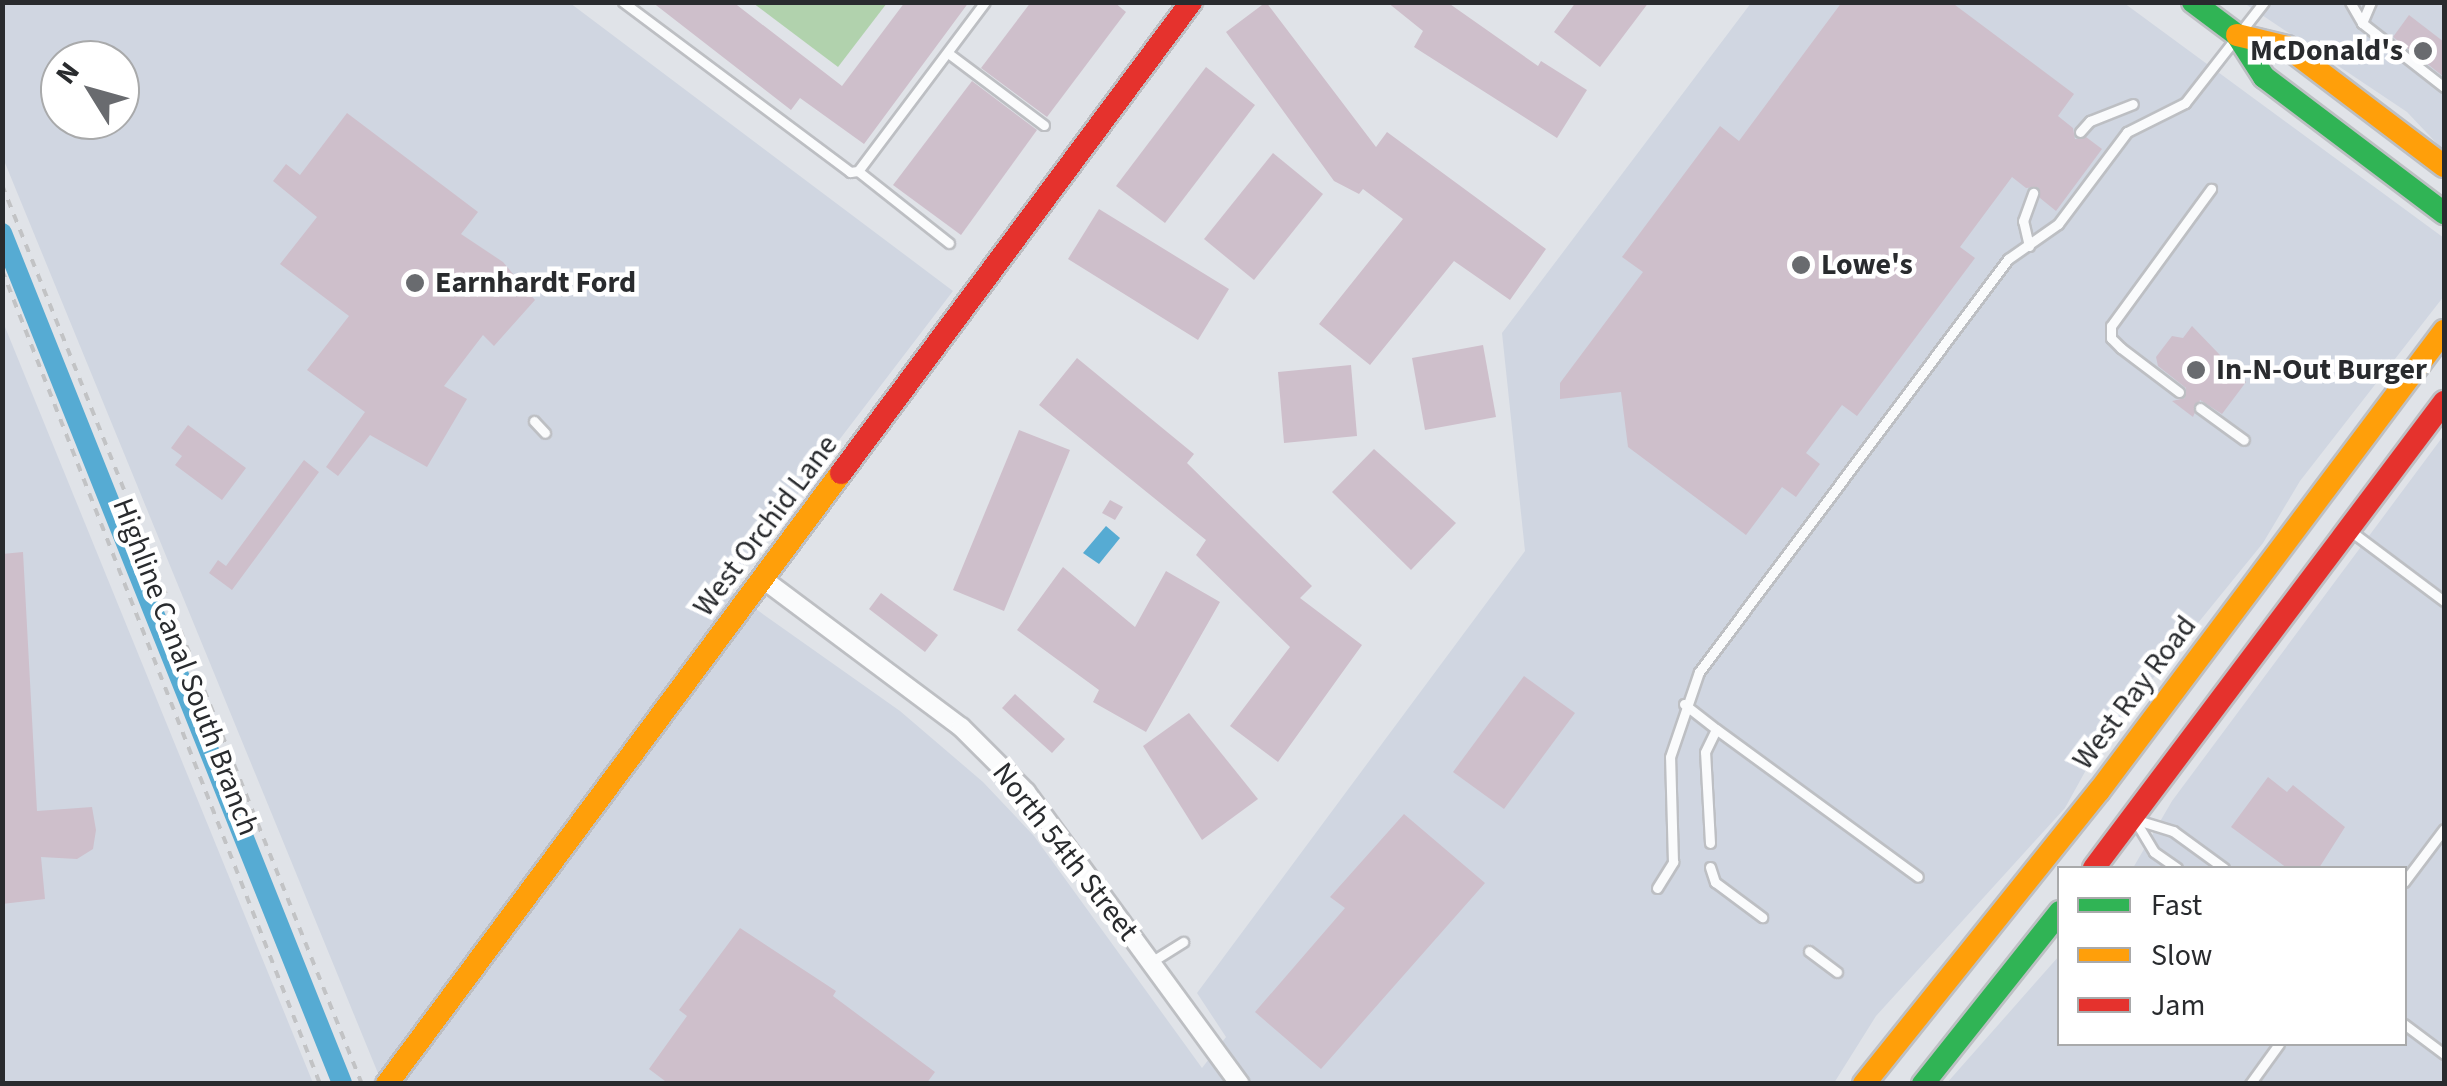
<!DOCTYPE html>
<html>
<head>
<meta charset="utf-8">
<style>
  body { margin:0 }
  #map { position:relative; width:2447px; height:1086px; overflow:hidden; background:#e0e3e8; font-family:"Source Sans 3",sans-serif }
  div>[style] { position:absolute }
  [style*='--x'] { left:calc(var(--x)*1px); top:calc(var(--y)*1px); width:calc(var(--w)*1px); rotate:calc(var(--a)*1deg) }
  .built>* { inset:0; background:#d0d6e1 }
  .green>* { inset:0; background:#b1d2ad }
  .water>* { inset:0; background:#56abd3 }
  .canal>* { height:20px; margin:-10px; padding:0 10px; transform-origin:10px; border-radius:10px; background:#56abd3 }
  .building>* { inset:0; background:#cebfcb }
  .path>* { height:4px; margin-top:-2px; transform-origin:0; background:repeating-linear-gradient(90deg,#c2c3c5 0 8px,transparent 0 16px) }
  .roads { filter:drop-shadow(2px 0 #bdbfc3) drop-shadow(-2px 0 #bdbfc3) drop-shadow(0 2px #bdbfc3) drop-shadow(0 -2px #bdbfc3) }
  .lane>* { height:9px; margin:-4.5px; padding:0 4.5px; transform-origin:4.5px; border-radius:4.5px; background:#fafbfc }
  .street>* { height:18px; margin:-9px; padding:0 9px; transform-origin:9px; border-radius:9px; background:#fafbfc }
  .fast>* { height:22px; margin:-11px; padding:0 11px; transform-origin:11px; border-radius:11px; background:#30b455 }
  .slow>* { height:22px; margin:-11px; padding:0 11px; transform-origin:11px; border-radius:11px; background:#ff9f0a }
  .jam>* { height:22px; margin:-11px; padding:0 11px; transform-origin:11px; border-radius:11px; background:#e5322d }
  .dots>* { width:28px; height:28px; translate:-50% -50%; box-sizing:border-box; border:5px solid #fff; border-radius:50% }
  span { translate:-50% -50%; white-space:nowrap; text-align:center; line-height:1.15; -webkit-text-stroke:9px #fff; paint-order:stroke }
  .poi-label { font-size:30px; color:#292b2e; font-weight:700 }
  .right { translate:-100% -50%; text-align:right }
  .left { translate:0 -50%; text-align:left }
  .street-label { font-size:30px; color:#292b2e }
  .frame { position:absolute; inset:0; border:5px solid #292b2e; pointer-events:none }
  .legend { position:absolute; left:2057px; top:866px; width:350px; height:180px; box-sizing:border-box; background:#fff; border:2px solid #a9aaab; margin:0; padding:12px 18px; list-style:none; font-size:30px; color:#292b2e }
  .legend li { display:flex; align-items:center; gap:20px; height:50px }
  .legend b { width:50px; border:2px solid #a9aaab }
  .north { position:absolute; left:40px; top:40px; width:100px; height:100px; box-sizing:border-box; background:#fff; border:2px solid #a9aaab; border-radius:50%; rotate:307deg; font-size:28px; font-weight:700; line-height:40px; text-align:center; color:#292b2e }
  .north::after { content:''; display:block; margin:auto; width:35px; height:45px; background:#696b6f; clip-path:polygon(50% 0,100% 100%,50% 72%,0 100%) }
</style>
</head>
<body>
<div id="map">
  <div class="built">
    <i style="clip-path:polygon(evenodd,2px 3px,570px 3px,953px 291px,726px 588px,900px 711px,983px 782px,1034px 836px,1202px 1068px,1226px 1037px,1197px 993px,1525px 551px,1502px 333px,1751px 3px,2124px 3px,2444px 238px,2444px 296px,2300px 481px,2263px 543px,2102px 741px,2065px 808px,1876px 1016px,1834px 1083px,382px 1083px,3px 158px,2px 3px,60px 60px,120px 60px,120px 120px,60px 120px,60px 60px)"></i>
    <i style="clip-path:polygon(2244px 3px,2444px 3px,2444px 151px,2407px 112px)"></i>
    <i style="clip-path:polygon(3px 322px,313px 1083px,3px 1083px)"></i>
    <i style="clip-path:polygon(2444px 435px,2444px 1083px,1946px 1084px,2059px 956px,2060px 1044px,2404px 1044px,2404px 868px,2133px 868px,2172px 801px)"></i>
  </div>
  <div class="green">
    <i style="clip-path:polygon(753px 3px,887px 3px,838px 67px)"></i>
  </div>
  <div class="water">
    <i style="clip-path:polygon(1106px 526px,1120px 538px,1099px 564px,1083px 553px)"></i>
  </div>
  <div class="canal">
    <i style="--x:2;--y:233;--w:915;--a:68.2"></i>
  </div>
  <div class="building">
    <i style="clip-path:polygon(652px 2px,733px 2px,842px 86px,905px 2px,969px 2px,864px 144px,800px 98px,791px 110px)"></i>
    <i style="clip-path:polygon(1031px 2px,1114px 2px,1126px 12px,1047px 117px,981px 68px)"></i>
    <i style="clip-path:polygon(1266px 2px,1376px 147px,1387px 132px,1546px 249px,1510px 300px,1454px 261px,1370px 365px,1319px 324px,1403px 219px,1363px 189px,1359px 194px,1334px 181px,1226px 32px)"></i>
    <i style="clip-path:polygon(1387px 2px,1447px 2px,1538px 66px,1541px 61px,1587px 90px,1557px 138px,1414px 47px,1423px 31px)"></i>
    <i style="clip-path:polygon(1576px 2px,1649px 2px,1600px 67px,1554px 32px)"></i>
    <i style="clip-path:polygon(1842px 2px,1951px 2px,2074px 94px,2058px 116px,2073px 128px,2075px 139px,2086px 137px,2102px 149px,2056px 211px,2040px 198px,2038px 187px,2026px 188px,2012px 177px,1960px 247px,1975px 258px,1857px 416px,1842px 405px,1806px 453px,1820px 464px,1796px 497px,1782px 487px,1746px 535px,1628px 447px,1621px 392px,1560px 399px,1560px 383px,1643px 272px,1622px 257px,1720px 126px,1739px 141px)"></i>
    <i style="clip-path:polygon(2409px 15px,2444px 42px,2444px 77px,2393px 37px)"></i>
    <i style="clip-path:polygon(1206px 67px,1255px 105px,1165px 223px,1116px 186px)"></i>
    <i style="clip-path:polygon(972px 81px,1037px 130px,961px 235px,893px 185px)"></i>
    <i style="clip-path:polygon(347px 113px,478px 212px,461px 234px,503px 262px,535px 300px,494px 346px,483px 335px,444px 386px,467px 399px,427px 467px,370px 435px,338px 476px,326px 467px,365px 412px,307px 370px,349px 316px,280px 264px,317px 217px,273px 181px,286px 164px,300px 175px)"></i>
    <i style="clip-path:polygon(1273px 153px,1323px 194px,1254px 280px,1204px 239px)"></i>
    <i style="clip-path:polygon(1099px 209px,1229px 289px,1198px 340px,1068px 259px)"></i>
    <i style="clip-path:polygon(2192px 326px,2246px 382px,2222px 414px,2200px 400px,2193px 417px,2172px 401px,2185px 398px,2186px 388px,2158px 366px,2156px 357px,2172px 336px,2183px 338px)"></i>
    <i style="clip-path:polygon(1483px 345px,1496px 417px,1425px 430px,1412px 358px)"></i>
    <i style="clip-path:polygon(1077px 358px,1194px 454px,1187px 463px,1312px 586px,1300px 598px,1362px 645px,1278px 762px,1230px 726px,1290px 647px,1196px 555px,1206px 540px,1039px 405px)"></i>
    <i style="clip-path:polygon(1351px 365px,1357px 436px,1284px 443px,1278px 372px)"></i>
    <i style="clip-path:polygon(188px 425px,246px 468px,222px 500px,175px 465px,182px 456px,171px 448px)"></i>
    <i style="clip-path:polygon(1019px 430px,1070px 450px,1004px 611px,953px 590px)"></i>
    <i style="clip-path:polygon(1374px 449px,1456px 523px,1411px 570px,1332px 492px)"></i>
    <i style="clip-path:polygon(304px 460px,319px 472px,232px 590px,209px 573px,218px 560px,226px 566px)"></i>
    <i style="clip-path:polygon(1110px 500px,1123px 507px,1115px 520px,1102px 513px)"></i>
    <i style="clip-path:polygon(23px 552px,37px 811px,92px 807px,96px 830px,93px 849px,77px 859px,41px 857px,45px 899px,2px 904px,2px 554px)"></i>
    <i style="clip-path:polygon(1063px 567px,1135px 627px,1166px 571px,1220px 602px,1146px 732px,1093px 702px,1099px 690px,1017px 630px)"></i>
    <i style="clip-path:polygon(881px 593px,938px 635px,925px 652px,869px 609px)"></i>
    <i style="clip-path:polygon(1524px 676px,1575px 713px,1504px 809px,1453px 772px)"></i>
    <i style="clip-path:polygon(1015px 694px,1065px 739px,1052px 753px,1002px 708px)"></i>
    <i style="clip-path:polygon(1189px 713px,1258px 799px,1202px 840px,1143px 746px)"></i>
    <i style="clip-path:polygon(2268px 777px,2287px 792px,2293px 785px,2345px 827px,2319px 868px,2287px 868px,2231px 827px)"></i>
    <i style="clip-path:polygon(1404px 814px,1485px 883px,1321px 1069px,1255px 1012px,1345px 908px,1330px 897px)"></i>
    <i style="clip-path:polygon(740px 928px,836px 991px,833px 996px,935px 1072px,926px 1084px,669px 1084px,649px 1069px,687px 1016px,679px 1010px)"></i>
  </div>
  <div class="path">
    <i style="--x:2;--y:185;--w:968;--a:68.18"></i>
    <i style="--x:2;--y:270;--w:874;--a:68.66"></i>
  </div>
  <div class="roads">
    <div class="lane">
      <i style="--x:623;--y:2;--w:284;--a:36.8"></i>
      <i style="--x:850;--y:172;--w:8;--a:-7"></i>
      <i style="--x:858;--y:171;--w:211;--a:-53.1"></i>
      <i style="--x:2350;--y:2;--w:24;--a:60"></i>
      <i style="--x:2362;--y:23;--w:104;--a:38"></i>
      <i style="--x:2362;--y:23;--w:23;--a:-67"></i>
      <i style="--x:948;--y:53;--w:120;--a:36.9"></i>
      <i style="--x:2080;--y:132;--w:15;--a:-48"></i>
      <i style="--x:2090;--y:121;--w:46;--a:-21.6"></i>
      <i style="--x:858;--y:171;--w:116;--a:38.4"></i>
      <i style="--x:2029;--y:246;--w:26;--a:-103"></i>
      <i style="--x:2023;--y:221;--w:30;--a:-70"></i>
      <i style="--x:2179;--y:392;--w:73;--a:-142.8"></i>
      <i style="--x:2121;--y:348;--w:14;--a:-135"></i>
      <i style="--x:2111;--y:338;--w:12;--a:-90"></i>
      <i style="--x:2111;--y:326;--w:170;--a:-53.9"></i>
      <i style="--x:2200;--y:408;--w:54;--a:36"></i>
      <i style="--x:534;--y:421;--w:16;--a:47"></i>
      <i style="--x:2352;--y:532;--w:115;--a:36.9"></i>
      <i style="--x:1684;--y:704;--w:41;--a:38"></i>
      <i style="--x:2137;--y:820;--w:38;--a:17"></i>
      <i style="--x:2173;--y:831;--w:63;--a:36"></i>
      <i style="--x:2136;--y:822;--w:35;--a:59"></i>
      <i style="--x:2154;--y:852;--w:28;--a:35"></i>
      <i style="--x:1710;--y:843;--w:91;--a:-93.1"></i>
      <i style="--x:1705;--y:752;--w:25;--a:-64"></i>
      <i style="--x:1716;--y:729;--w:250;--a:36.2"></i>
      <i style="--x:1710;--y:867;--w:16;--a:72"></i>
      <i style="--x:1715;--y:882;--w:59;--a:36.7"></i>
      <i style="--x:2404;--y:882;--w:66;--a:-53"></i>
      <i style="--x:1657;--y:888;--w:31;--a:-58"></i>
      <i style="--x:1673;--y:862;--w:105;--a:-91.6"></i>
      <i style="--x:1670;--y:757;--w:90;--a:-71.2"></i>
      <i style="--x:1699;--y:672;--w:516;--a:-53.2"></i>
      <i style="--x:2008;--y:259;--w:61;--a:-35"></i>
      <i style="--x:2058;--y:224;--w:115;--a:-53.1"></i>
      <i style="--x:2127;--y:132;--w:65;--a:-26.6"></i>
      <i style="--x:2185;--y:103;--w:128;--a:-52"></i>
      <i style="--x:1809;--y:951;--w:35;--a:37"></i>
      <i style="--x:1151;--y:962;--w:38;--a:-32"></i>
      <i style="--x:2404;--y:1024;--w:50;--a:36.9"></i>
      <i style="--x:2250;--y:1084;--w:49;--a:-54.1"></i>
    </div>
    <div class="street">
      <i style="--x:763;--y:579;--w:247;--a:36.8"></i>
      <i style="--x:961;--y:727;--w:92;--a:45"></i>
      <i style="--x:1026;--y:792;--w:362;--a:53.8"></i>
    </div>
    <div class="fast">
      <i style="--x:2193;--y:2;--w:55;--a:36.9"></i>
      <i style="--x:2237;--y:35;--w:50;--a:57.3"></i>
      <i style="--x:2264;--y:77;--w:226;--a:37.1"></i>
      <i style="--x:1923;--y:1084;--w:220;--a:-51.5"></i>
    </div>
    <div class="slow">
      <i style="--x:2237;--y:35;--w:51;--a:13.5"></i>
      <i style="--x:2287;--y:47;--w:197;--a:37.2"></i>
      <i style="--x:387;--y:1084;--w:761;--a:-53.39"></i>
      <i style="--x:1864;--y:1084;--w:376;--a:-51.3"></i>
      <i style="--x:2099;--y:791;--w:575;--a:-53.13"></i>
    </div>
    <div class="jam">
      <i style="--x:841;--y:473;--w:587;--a:-53.38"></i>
      <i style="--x:2094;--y:868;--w:583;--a:-53.09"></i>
    </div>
  </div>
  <div class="dots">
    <i style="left:2423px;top:51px;background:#696b6f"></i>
    <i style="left:1801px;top:265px;background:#696b6f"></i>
    <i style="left:415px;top:283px;background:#696b6f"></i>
    <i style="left:2196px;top:370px;background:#696b6f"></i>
  </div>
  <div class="poi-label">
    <span class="right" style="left:2403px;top:51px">McDonald's</span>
    <span class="left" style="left:1821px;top:265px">Lowe's</span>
    <span class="left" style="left:435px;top:283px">Earnhardt Ford</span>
    <span class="left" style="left:2216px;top:370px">In-N-Out Burger</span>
  </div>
  <div class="street-label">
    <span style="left:766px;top:526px;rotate:-53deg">West Orchid Lane</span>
    <span style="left:185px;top:667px;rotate:69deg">Highline Canal South Branch</span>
    <span style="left:2135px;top:693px;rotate:-53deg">West Ray Road</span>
    <span style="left:1065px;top:852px;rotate:52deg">North 54th Street</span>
  </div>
  <div class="frame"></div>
  <ul class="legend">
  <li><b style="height:12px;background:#30b455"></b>Fast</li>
  <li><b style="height:12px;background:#ff9f0a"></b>Slow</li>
  <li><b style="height:12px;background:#e5322d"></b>Jam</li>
  </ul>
  <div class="north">N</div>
</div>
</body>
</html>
